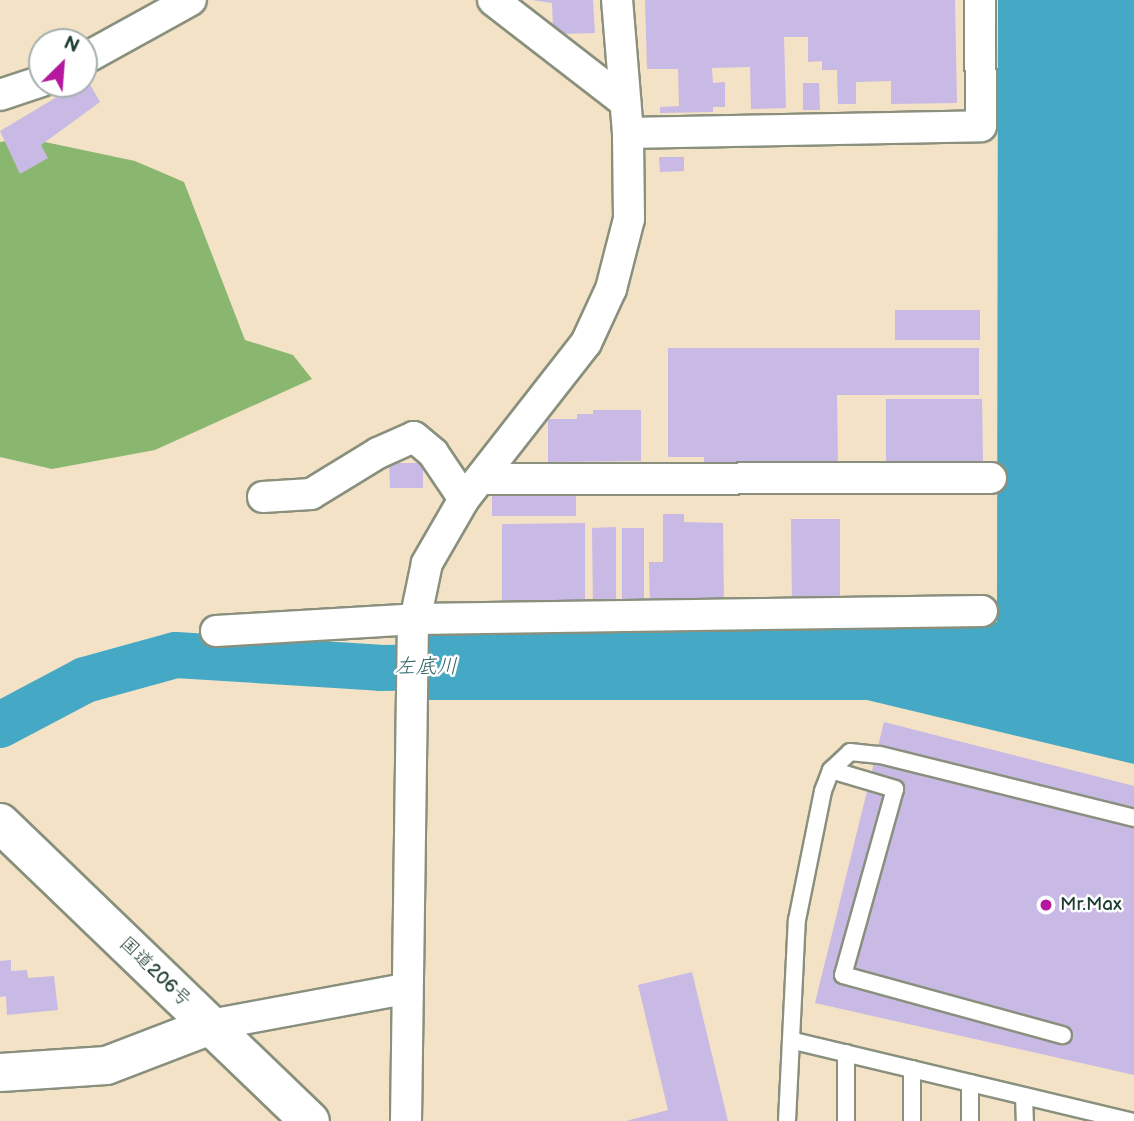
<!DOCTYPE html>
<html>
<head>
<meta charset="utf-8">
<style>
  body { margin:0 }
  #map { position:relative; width:1134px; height:1121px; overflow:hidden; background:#f3e2c6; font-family:"Balsamiq Sans","Klee One",sans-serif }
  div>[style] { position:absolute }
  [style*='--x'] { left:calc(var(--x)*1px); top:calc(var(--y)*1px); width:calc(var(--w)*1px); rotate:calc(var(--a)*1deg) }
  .forest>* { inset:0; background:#8ab770 }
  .water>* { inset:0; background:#45a8c4 }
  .river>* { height:46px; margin:-23px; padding:0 23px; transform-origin:23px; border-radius:23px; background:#45a8c4 }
  .building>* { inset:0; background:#c8b9e5 }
  .roads { filter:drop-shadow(2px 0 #89907d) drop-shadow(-2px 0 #89907d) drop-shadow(0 2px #89907d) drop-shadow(0 -2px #89907d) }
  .service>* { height:16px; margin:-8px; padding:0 8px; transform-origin:8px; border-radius:8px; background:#fff }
  .minor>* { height:30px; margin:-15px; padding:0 15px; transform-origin:15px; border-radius:15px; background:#fff }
  .tertiary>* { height:37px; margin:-18.5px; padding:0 18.5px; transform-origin:18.5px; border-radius:18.5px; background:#fff }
  .trunk>* { height:38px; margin:-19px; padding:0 19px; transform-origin:19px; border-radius:19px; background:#fff }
  .dots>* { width:19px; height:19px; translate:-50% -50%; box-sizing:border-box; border:4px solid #fff; border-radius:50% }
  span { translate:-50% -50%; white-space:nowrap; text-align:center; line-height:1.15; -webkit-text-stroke:5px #fff; paint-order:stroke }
  .poi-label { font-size:19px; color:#1f3d34 }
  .left { translate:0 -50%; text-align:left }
  .street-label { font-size:19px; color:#1f3d34 }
  .water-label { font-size:21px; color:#2c6266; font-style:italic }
  .north { position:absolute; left:28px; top:28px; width:70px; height:70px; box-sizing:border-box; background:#fff; border:2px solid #a5b1ae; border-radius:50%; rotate:25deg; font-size:19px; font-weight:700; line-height:28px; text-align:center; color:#1f3d34 }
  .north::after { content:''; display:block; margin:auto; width:24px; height:32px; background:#b5179e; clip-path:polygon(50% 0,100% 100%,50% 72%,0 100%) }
</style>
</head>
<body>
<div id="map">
  <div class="forest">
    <i style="clip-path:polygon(26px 138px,135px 161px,184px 182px,245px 340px,293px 355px,312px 379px,155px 450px,52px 469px,0 457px,0 142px)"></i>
  </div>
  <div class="water">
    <i style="clip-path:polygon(998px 0,1134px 0,1134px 764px,867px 700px,426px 700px,426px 624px,997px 622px)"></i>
  </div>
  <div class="river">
    <i style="--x:0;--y:725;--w:96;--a:-27.9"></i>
    <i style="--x:85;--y:680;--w:94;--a:-15.4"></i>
    <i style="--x:176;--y:655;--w:204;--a:3.6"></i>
    <i style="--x:380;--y:668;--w:78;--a:-0.7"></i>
  </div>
  <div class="building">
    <i style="clip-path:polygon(532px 0,593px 0,595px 33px,562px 34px,553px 29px,552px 3px)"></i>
    <i style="clip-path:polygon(645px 0,955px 0,957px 103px,891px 104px,891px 81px,856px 82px,856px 104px,838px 104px,837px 70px,822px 70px,822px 61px,808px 62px,808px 37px,784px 37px,786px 108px,751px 109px,750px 67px,712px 68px,713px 83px,725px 82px,725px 107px,713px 107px,713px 112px,660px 113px,660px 107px,679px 106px,678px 69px,647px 69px)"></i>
    <i style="clip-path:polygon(87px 79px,100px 102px,41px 145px,48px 158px,20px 174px,0 131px)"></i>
    <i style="clip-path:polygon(803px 83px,819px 83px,820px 110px,803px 110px)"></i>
    <i style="clip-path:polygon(659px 157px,684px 157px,684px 171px,660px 172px)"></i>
    <i style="clip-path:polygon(895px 310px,980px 310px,980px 340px,895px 340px)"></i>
    <i style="clip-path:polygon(668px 348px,979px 348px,979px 395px,837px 395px,838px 464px,704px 464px,704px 457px,668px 457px)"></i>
    <i style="clip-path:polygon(886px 399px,982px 399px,983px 462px,886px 462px)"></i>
    <i style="clip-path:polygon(593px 410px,641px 410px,641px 461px,548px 462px,548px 419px,577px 419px,577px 414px,593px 414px)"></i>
    <i style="clip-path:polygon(389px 463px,423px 463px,423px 488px,390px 488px)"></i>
    <i style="clip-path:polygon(492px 495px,576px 495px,576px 516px,492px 516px)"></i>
    <i style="clip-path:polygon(663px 514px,684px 514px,684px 522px,723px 523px,724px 609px,650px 609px,649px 562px,663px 562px)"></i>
    <i style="clip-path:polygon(791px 519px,840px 519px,840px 608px,792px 607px)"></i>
    <i style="clip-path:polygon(585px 523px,585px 607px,502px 608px,502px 524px)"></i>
    <i style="clip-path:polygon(616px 527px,616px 608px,593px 608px,592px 528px)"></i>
    <i style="clip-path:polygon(622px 528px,644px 528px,644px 608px,622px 608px)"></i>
    <i style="clip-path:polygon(884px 722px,1134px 786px,1134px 1075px,815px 1003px)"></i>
    <i style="clip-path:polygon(11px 960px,11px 971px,27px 970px,28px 978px,54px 976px,58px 1010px,7px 1015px,6px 996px,0 997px,0 961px)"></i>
    <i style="clip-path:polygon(692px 972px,728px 1121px,626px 1121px,668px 1110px,638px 985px)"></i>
  </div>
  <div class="roads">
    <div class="service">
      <i style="--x:831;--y:770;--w:67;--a:16.5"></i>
      <i style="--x:895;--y:789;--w:193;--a:105.6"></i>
      <i style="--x:843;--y:975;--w:228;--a:15.3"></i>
      <i style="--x:794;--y:1041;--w:346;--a:13.4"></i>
      <i style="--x:846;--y:1053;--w:68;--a:90"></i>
      <i style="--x:912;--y:1069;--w:52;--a:90"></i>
      <i style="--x:1024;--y:1096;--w:25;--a:88"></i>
      <i style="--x:787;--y:1121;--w:201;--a:-87.2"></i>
      <i style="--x:797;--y:920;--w:132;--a:-78.6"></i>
      <i style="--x:823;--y:791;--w:22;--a:-69"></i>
      <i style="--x:831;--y:770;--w:26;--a:-43"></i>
      <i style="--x:850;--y:752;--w:30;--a:6"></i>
      <i style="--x:880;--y:755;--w:262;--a:13.9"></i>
      <i style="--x:970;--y:1121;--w:38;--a:-90"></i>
    </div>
    <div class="minor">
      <i style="--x:493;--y:0;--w:167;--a:37.7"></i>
      <i style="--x:84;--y:59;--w:122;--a:-28.9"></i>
      <i style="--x:0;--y:95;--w:44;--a:-18.4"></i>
      <i style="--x:628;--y:133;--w:353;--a:-1.1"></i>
      <i style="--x:981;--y:126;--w:126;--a:-90.5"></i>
      <i style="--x:481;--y:479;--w:510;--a:-0.11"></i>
      <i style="--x:263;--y:497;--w:48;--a:-3.6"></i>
      <i style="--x:311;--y:494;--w:79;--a:-31.5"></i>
      <i style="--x:378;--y:453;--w:39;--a:-24"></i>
      <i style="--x:414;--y:437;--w:25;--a:40"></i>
      <i style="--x:433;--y:453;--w:55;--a:56"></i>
      <i style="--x:216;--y:631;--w:200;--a:-3.4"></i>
      <i style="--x:416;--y:619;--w:566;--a:-0.81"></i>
      <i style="--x:210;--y:1025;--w:198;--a:-10.5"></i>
      <i style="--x:406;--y:1121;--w:491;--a:-89.2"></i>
      <i style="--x:413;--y:630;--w:68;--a:-78.2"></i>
      <i style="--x:427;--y:563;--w:74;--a:-60"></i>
      <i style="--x:464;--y:499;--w:198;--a:-52"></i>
      <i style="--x:586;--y:343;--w:60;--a:-65.2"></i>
      <i style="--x:611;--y:289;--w:72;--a:-75.6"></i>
      <i style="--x:629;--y:219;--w:86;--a:-90.7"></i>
      <i style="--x:628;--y:133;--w:133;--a:-94.7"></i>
    </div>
    <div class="tertiary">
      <i style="--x:0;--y:1072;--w:106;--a:-3.8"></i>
      <i style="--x:106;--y:1065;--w:111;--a:-21"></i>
    </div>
    <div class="trunk">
      <i style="--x:0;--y:823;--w:430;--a:43.9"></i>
    </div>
  </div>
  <div class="dots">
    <i style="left:1046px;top:905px;background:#b5179e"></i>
  </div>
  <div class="poi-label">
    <span class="left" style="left:1060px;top:905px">Mr.Max</span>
  </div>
  <div class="street-label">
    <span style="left:155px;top:972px;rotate:44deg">国道206号</span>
  </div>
  <div class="water-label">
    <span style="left:426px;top:667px">左底川</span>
  </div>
  <div class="north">N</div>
</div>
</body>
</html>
